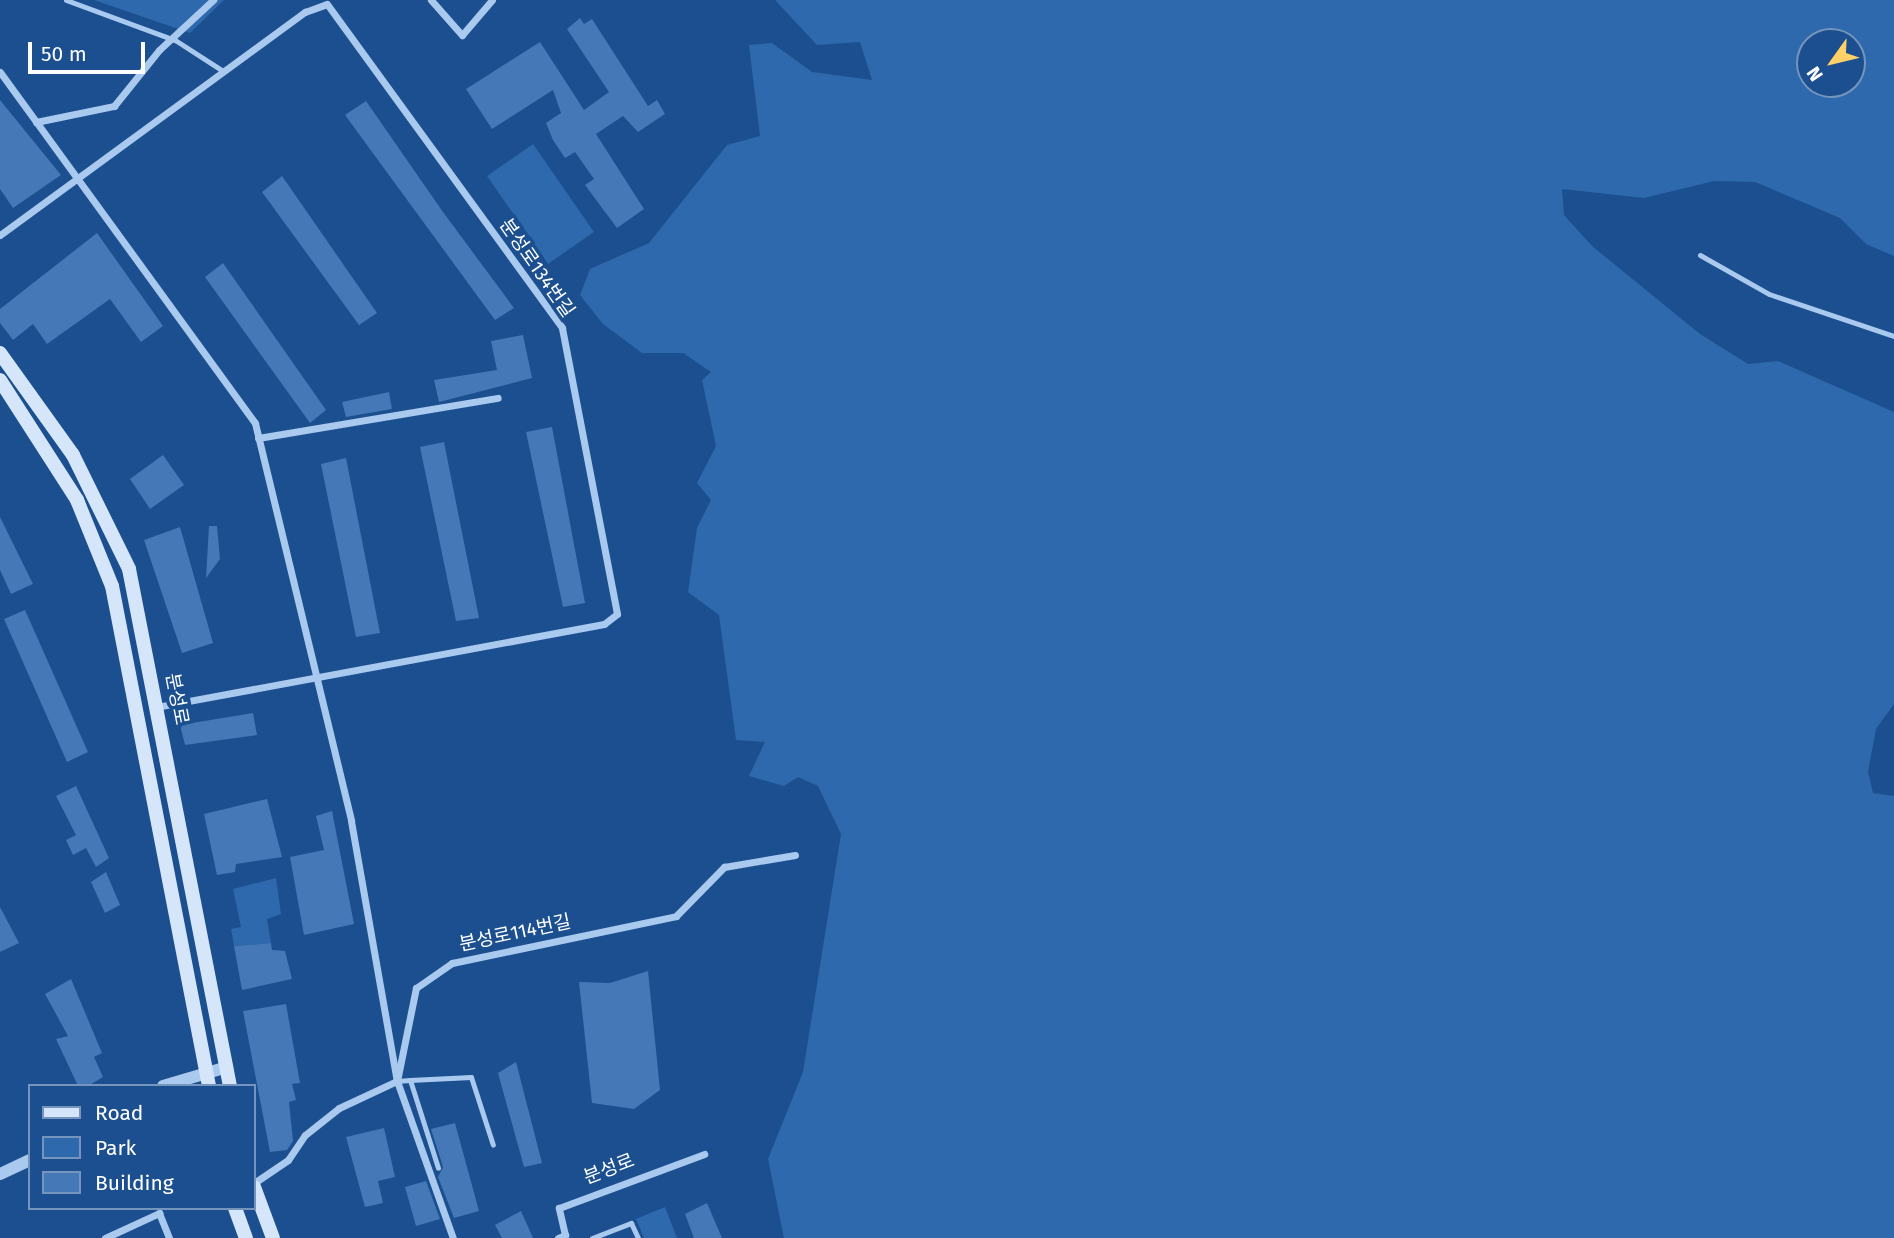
<!DOCTYPE html>
<html>
<head>
<meta charset="utf-8">
<style>
  body { margin:0 }
  #map { position:relative; width:1894px; height:1238px; overflow:hidden; background:#1b4f8f; font-family:"Fira Sans","Noto Sans KR",sans-serif }
  div>[style] { position:absolute }
  [style*='--x'] { left:calc(var(--x)*1px); top:calc(var(--y)*1px); width:calc(var(--w)*1px); rotate:calc(var(--a)*1deg) }
  .green>* { inset:0; background:#2e69ad }
  .building>* { inset:0; background:#4478b7 }
  .service>* { height:5px; margin:-2.5px; padding:0 2.5px; transform-origin:2.5px; border-radius:2.5px; background:#a9c9ee }
  .minor>* { height:7px; margin:-3.5px; padding:0 3.5px; transform-origin:3.5px; border-radius:3.5px; background:#a9c9ee }
  .tertiary>* { height:12px; margin:-6px; padding:0 6px; transform-origin:6px; border-radius:6px; background:#a9c9ee }
  .secondary>* { height:14px; margin:-7px; padding:0 7px; transform-origin:7px; border-radius:7px; background:#d6e6fa }
  span { translate:-50% -50%; white-space:nowrap; text-align:center; line-height:1.15; -webkit-text-stroke:7px #1b4f8f; paint-order:stroke }
  .street-label { font-size:19px; color:#fff }
  .legend { position:absolute; left:28px; top:1084px; width:228px; height:126px; box-sizing:border-box; background:#1b4f8f; border:2px solid #7695bc; margin:0; padding:9px 12px; list-style:none; font-size:21px; color:#fff }
  .legend li { display:flex; align-items:center; gap:14px; height:35px }
  .legend b { width:35px; border:2px solid #7695bc }
  .north { position:absolute; left:1796px; top:28px; width:70px; height:70px; box-sizing:border-box; background:#1b4f8f; border:2px solid #7695bc; border-radius:50%; rotate:236deg; font-size:19px; font-weight:700; line-height:28px; text-align:center; color:#fff }
  .north::after { content:''; display:block; margin:auto; width:24px; height:32px; background:#ffd166; clip-path:polygon(50% 0,100% 100%,50% 72%,0 100%) }
  .scale { position:absolute; left:28px; top:42px; width:117px; height:32px; box-sizing:border-box; border:4px solid #fff; border-top:0; padding-left:9px; font-size:21px; line-height:24px; white-space:nowrap; color:#fff; -webkit-text-stroke:5px #1b4f8f; paint-order:stroke }
</style>
</head>
<body>
<div id="map">
  <div class="green">
    <i style="clip-path:polygon(94px 0,224px 0,190px 33px)"></i>
    <i style="clip-path:polygon(evenodd,775px 0,1894px 0,1894px 256px,1866px 244px,1840px 218px,1755px 182px,1714px 181px,1644px 198px,1562px 189px,1564px 215px,1592px 246px,1700px 334px,1748px 364px,1778px 361px,1894px 412px,1894px 704px,1876px 729px,1868px 772px,1873px 793px,1894px 796px,1894px 1238px,784px 1238px,768px 1159px,803px 1072px,841px 834px,818px 786px,798px 777px,784px 786px,749px 776px,765px 742px,736px 740px,719px 615px,688px 592px,697px 528px,711px 500px,697px 483px,716px 446px,702px 380px,711px 372px,683px 353px,642px 353px,603px 324px,580px 295px,590px 269px,649px 243px,727px 145px,760px 136px,749px 45px,772px 43px,812px 72px,872px 80px,860px 42px,817px 45px,775px 0,1852px 42px,1852px 84px,1810px 84px,1810px 42px,1852px 42px)"></i>
    <i style="clip-path:polygon(533px 144px,594px 232px,548px 264px,487px 176px)"></i>
    <i style="clip-path:polygon(276px 878px,281px 914px,267px 919px,271px 943px,234px 946px,231px 929px,241px 927px,233px 889px)"></i>
    <i style="clip-path:polygon(665px 1207px,677px 1238px,644px 1238px,636px 1219px)"></i>
  </div>
  <div class="building">
    <i style="clip-path:polygon(580px 18px,584px 24px,592px 19px,648px 106px,657px 100px,665px 114px,638px 132px,623px 116px,596px 134px,644px 209px,617px 228px,585px 185px,594px 179px,575px 152px,565px 158px,553px 140px,546px 123px,561px 113px,553px 90px,492px 129px,466px 89px,540px 42px,584px 110px,609px 92px,567px 29px)"></i>
    <i style="clip-path:polygon(0 100px,61px 175px,13px 208px,0 189px)"></i>
    <i style="clip-path:polygon(366px 101px,443px 212px,514px 308px,495px 320px,345px 115px)"></i>
    <i style="clip-path:polygon(282px 176px,377px 313px,359px 325px,262px 192px)"></i>
    <i style="clip-path:polygon(97px 233px,163px 326px,141px 342px,110px 299px,47px 344px,33px 324px,13px 340px,0 323px,0 309px)"></i>
    <i style="clip-path:polygon(223px 263px,326px 410px,310px 423px,205px 277px)"></i>
    <i style="clip-path:polygon(523px 335px,532px 378px,439px 402px,434px 380px,497px 370px,491px 341px)"></i>
    <i style="clip-path:polygon(389px 392px,392px 409px,346px 417px,342px 402px)"></i>
    <i style="clip-path:polygon(552px 427px,585px 603px,563px 607px,526px 432px)"></i>
    <i style="clip-path:polygon(444px 442px,479px 618px,456px 621px,420px 447px)"></i>
    <i style="clip-path:polygon(163px 455px,184px 485px,150px 509px,130px 479px)"></i>
    <i style="clip-path:polygon(346px 458px,380px 633px,356px 637px,321px 464px)"></i>
    <i style="clip-path:polygon(0 517px,33px 584px,11px 594px,0 570px)"></i>
    <i style="clip-path:polygon(209px 526px,217px 526px,220px 559px,206px 578px)"></i>
    <i style="clip-path:polygon(180px 527px,213px 643px,182px 653px,144px 540px)"></i>
    <i style="clip-path:polygon(25px 610px,88px 752px,67px 762px,4px 619px)"></i>
    <i style="clip-path:polygon(253px 713px,257px 735px,185px 745px,180px 725px)"></i>
    <i style="clip-path:polygon(76px 786px,109px 858px,96px 867px,86px 848px,73px 855px,66px 840px,76px 835px,56px 796px)"></i>
    <i style="clip-path:polygon(267px 799px,282px 857px,236px 864px,235px 872px,217px 875px,204px 814px)"></i>
    <i style="clip-path:polygon(332px 811px,354px 924px,304px 935px,290px 857px,324px 850px,316px 816px)"></i>
    <i style="clip-path:polygon(106px 872px,120px 905px,105px 913px,91px 882px)"></i>
    <i style="clip-path:polygon(0 907px,19px 943px,0 952px)"></i>
    <i style="clip-path:polygon(271px 943px,272px 950px,285px 951px,292px 979px,242px 990px,234px 946px)"></i>
    <i style="clip-path:polygon(648px 971px,660px 1090px,634px 1109px,592px 1103px,579px 982px,610px 983px)"></i>
    <i style="clip-path:polygon(71px 979px,102px 1053px,94px 1057px,103px 1077px,88px 1086px,78px 1086px,56px 1039px,68px 1036px,45px 994px)"></i>
    <i style="clip-path:polygon(286px 1004px,300px 1083px,292px 1084px,296px 1100px,289px 1102px,293px 1141px,287px 1150px,270px 1152px,243px 1011px)"></i>
    <i style="clip-path:polygon(516px 1062px,542px 1163px,524px 1167px,498px 1073px)"></i>
    <i style="clip-path:polygon(455px 1123px,479px 1211px,454px 1218px,438px 1177px,443px 1167px,431px 1129px)"></i>
    <i style="clip-path:polygon(384px 1128px,395px 1177px,378px 1181px,383px 1203px,365px 1207px,346px 1137px)"></i>
    <i style="clip-path:polygon(426px 1181px,440px 1219px,416px 1226px,405px 1187px)"></i>
    <i style="clip-path:polygon(707px 1203px,722px 1238px,694px 1238px,685px 1214px)"></i>
    <i style="clip-path:polygon(521px 1211px,533px 1238px,502px 1238px,495px 1225px)"></i>
  </div>
  <div class="service">
    <i style="--x:66;--y:0;--w:116;--a:20.2"></i>
    <i style="--x:175;--y:40;--w:57;--a:32.9"></i>
    <i style="--x:1700;--y:255;--w:79;--a:29.5"></i>
    <i style="--x:1769;--y:294;--w:132;--a:18.6"></i>
    <i style="--x:410;--y:1080;--w:61;--a:-2.8"></i>
    <i style="--x:471;--y:1077;--w:71;--a:72.1"></i>
    <i style="--x:397;--y:1081;--w:13;--a:-4"></i>
    <i style="--x:410;--y:1080;--w:92;--a:72.3"></i>
    <i style="--x:592;--y:1238;--w:42;--a:-21"></i>
    <i style="--x:631;--y:1223;--w:17;--a:65"></i>
  </div>
  <div class="minor">
    <i style="--x:431;--y:0;--w:47;--a:48.5"></i>
    <i style="--x:462;--y:35;--w:46;--a:-49.4"></i>
    <i style="--x:0;--y:72;--w:434;--a:54"></i>
    <i style="--x:255;--y:423;--w:409;--a:76.4"></i>
    <i style="--x:351;--y:821;--w:264;--a:80"></i>
    <i style="--x:397;--y:1081;--w:167;--a:70.4"></i>
    <i style="--x:36;--y:122;--w:80;--a:-11.6"></i>
    <i style="--x:114;--y:106;--w:72;--a:-51.2"></i>
    <i style="--x:159;--y:50;--w:74;--a:-42.8"></i>
    <i style="--x:0;--y:235;--w:378;--a:-36.2"></i>
    <i style="--x:305;--y:12;--w:23;--a:-20"></i>
    <i style="--x:327;--y:4;--w:400;--a:54"></i>
    <i style="--x:562;--y:328;--w:291;--a:79.1"></i>
    <i style="--x:617;--y:614;--w:16;--a:142"></i>
    <i style="--x:604;--y:624;--w:452;--a:169.5"></i>
    <i style="--x:258;--y:438;--w:243;--a:-9.5"></i>
    <i style="--x:254;--y:1183;--w:41;--a:-34.1"></i>
    <i style="--x:288;--y:1160;--w:30;--a:-56"></i>
    <i style="--x:305;--y:1135;--w:43;--a:-38.5"></i>
    <i style="--x:339;--y:1108;--w:64;--a:-25"></i>
    <i style="--x:397;--y:1081;--w:95;--a:-78.5"></i>
    <i style="--x:416;--y:988;--w:44;--a:-34.8"></i>
    <i style="--x:452;--y:963;--w:229;--a:-11.8"></i>
    <i style="--x:676;--y:916;--w:69;--a:-45.6"></i>
    <i style="--x:724;--y:867;--w:72;--a:-9.6"></i>
    <i style="--x:105;--y:1238;--w:60;--a:-24.8"></i>
    <i style="--x:159;--y:1213;--w:27;--a:68"></i>
    <i style="--x:558;--y:1238;--w:8;--a:-23"></i>
    <i style="--x:565;--y:1235;--w:28;--a:-103"></i>
    <i style="--x:559;--y:1208;--w:155;--a:-20.4"></i>
  </div>
  <div class="tertiary">
    <i style="--x:163;--y:1086;--w:67;--a:-16.5"></i>
    <i style="--x:0;--y:1174;--w:33;--a:-25"></i>
  </div>
  <div class="secondary">
    <i style="--x:0;--y:353;--w:125;--a:54.4"></i>
    <i style="--x:73;--y:455;--w:127;--a:63.8"></i>
    <i style="--x:129;--y:569;--w:527;--a:78.95"></i>
    <i style="--x:0;--y:380;--w:143;--a:57.3"></i>
    <i style="--x:77;--y:500;--w:93;--a:67.9"></i>
    <i style="--x:112;--y:586;--w:509;--a:79.02"></i>
    <i style="--x:254;--y:1187;--w:54;--a:69.6"></i>
    <i style="--x:235;--y:1208;--w:32;--a:70"></i>
  </div>
  <div class="street-label">
    <span style="left:537px;top:268px;rotate:55deg">분성로134번길</span>
    <span style="left:177px;top:699px;rotate:79deg">분성로</span>
    <span style="left:515px;top:933px;rotate:-12deg">분성로114번길</span>
    <span style="left:609px;top:1169px;rotate:-21deg">분성로</span>
  </div>
  <ul class="legend">
  <li><b style="height:9px;background:#d6e6fa"></b>Road</li>
  <li><b style="height:19px;background:#2e69ad"></b>Park</li>
  <li><b style="height:19px;background:#4478b7"></b>Building</li>
  </ul>
  <div class="north">N</div>
  <div class="scale">50 m</div>
</div>
</body>
</html>
